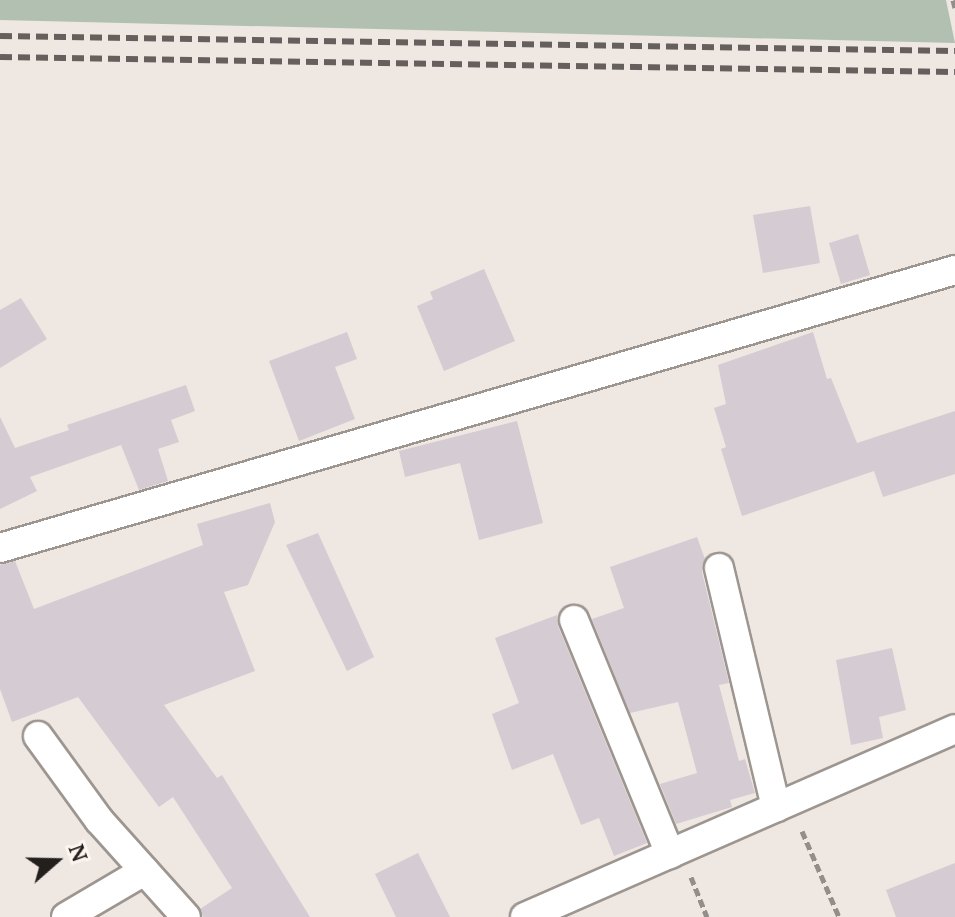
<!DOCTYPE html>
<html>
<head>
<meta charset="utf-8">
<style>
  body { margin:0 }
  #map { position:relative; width:955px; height:917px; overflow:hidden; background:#efe7e2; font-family:"PT Serif",serif }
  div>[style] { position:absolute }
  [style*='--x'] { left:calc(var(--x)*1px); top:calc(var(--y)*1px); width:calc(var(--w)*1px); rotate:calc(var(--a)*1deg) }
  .green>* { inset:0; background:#b1c0b0 }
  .building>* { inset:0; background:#d4ccd2 }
  .path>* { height:5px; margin-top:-2.5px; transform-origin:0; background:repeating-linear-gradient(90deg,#948e8a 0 8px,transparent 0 12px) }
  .roads { filter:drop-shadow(2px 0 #9d9590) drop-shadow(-2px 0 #9d9590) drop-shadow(0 2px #9d9590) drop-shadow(0 -2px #9d9590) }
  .minor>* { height:28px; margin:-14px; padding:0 14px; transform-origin:14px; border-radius:14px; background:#fff }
  .rail>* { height:6px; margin-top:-3px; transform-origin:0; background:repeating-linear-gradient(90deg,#65605d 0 12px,transparent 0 18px) }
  span { translate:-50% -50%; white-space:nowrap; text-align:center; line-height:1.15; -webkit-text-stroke:7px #fdf4ef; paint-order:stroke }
  .north { position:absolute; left:16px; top:821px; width:80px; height:80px; -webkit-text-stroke:6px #fdf4ef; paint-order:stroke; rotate:70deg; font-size:22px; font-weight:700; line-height:32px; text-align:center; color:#221f1d }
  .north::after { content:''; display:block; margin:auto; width:28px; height:36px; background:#221f1d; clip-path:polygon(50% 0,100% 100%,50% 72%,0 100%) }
</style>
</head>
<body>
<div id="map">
  <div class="green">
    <i style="clip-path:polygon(0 0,946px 0,955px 43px,0 20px)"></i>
  </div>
  <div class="building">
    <i style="clip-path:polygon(810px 206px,820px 263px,763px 273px,753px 215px)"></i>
    <i style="clip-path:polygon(858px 234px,870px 275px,841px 284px,829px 243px)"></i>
    <i style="clip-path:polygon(484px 269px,515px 341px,444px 371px,417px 306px,433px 299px,430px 292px)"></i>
    <i style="clip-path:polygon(21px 298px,47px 339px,0 368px,0 310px)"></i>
    <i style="clip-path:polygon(347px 332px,357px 359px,335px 367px,355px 419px,299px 441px,269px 361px)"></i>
    <i style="clip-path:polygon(813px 332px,827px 379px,831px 378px,857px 443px,955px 411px,955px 474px,883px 497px,874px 471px,742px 516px,721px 449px,726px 447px,714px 408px,726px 404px,718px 365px)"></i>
    <i style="clip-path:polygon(186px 385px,195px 411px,171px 420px,179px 442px,158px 449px,168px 481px,139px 490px,121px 445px,30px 477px,37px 491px,0 509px,0 417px,15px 448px,69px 430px,67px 425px)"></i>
    <i style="clip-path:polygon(517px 421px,543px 523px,479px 540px,460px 463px,405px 477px,399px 451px)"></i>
    <i style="clip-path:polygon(270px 503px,275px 522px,248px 585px,224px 592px,255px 671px,164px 705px,217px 778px,222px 775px,310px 917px,203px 917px,200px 909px,232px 888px,173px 797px,159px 807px,78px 697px,12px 722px,0 689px,0 565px,15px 561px,34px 609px,203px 545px,197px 524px)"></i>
    <i style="clip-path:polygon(318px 533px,374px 657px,347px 671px,286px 545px)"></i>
    <i style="clip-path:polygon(697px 537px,705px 559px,702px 572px,729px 683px,719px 685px,739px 761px,745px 759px,755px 793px,730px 800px,732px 807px,676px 824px,660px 784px,697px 773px,678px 702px,630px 713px,592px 619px,624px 608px,610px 567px)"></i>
    <i style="clip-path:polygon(557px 615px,558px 626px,647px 843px,614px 856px,599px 818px,581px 825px,553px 754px,512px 770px,492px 714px,519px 703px,495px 638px)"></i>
    <i style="clip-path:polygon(892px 648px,906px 710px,879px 717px,883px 738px,851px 745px,836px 660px)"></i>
    <i style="clip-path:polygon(418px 853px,450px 917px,396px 917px,375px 874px)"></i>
    <i style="clip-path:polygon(955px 863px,955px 917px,896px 917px,886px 890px)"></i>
  </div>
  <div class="path">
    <i style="--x:953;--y:0;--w:8;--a:76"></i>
    <i style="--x:802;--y:831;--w:94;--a:66.7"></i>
    <i style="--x:691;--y:877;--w:43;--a:68.2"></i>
  </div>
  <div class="roads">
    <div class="minor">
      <i style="--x:0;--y:548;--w:995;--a:-16.23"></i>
      <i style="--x:719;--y:568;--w:246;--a:76.6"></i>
      <i style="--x:574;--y:620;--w:253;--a:67.7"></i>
      <i style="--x:38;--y:736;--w:104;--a:54"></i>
      <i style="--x:99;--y:820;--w:130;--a:48.1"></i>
      <i style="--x:66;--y:917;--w:91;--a:-30.5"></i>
      <i style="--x:525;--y:917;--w:469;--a:-23.6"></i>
    </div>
  </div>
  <div class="rail">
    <i style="--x:0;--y:36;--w:955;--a:0.9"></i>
    <i style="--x:0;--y:57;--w:955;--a:0.9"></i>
  </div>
  <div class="north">N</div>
</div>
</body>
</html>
